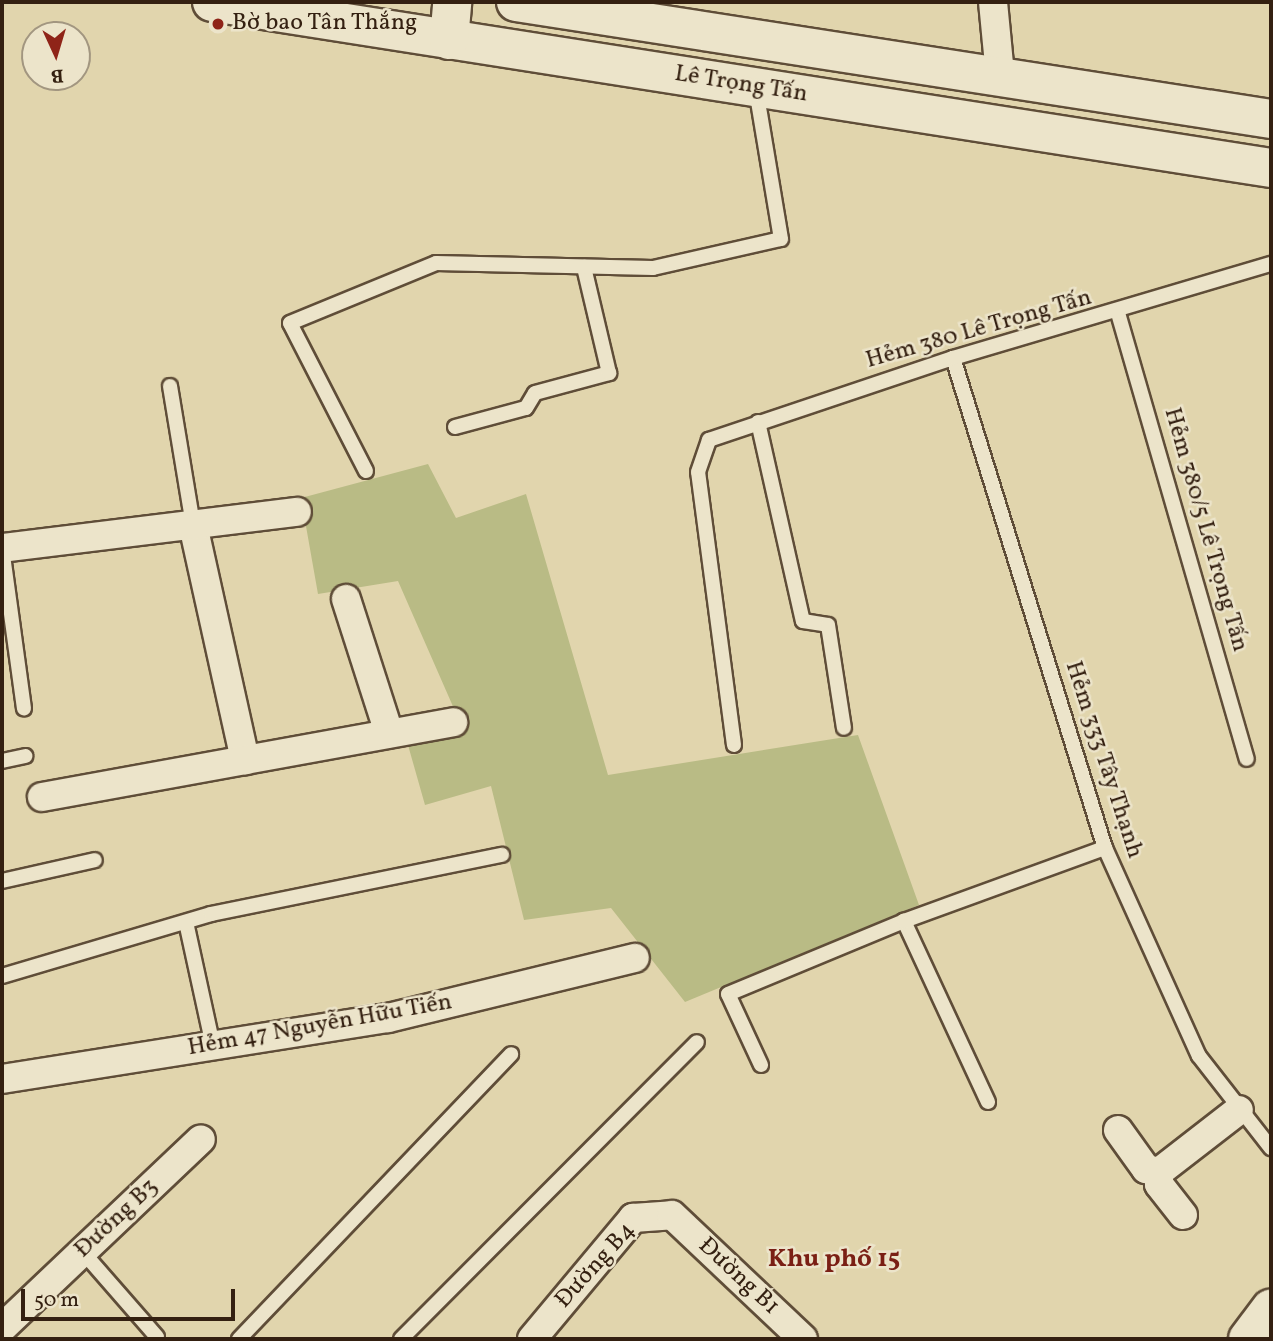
<!DOCTYPE html>
<html>
<head>
<meta charset="utf-8">
<style>
  body { margin:0 }
  #map { position:relative; width:1273px; height:1341px; overflow:hidden; background:#e1d5ad; font-family:Vollkorn,serif }
  div>[style] { position:absolute }
  [style*='--x'] { left:calc(var(--x)*1px); top:calc(var(--y)*1px); width:calc(var(--w)*1px); rotate:calc(var(--a)*1deg) }
  .green>* { inset:0; background:#b9bb85 }
  .roads { filter:drop-shadow(2px 0 #5f4d38) drop-shadow(-2px 0 #5f4d38) drop-shadow(0 2px #5f4d38) drop-shadow(0 -2px #5f4d38) }
  .lane>* { height:14px; margin:-7px; padding:0 7px; transform-origin:7px; border-radius:7px; background:#ece4ca }
  .street>* { height:28px; margin:-14px; padding:0 14px; transform-origin:14px; border-radius:14px; background:#ece4ca }
  .secondary>* { height:38px; margin:-19px; padding:0 19px; transform-origin:19px; border-radius:19px; background:#ece4ca }
  .dots>* { width:19px; height:19px; translate:-50% -50%; box-sizing:border-box; border:4px solid #ece4ca; border-radius:50% }
  span { translate:-50% -50%; white-space:nowrap; text-align:center; line-height:1.15; -webkit-text-stroke:5px #ece4ca; paint-order:stroke }
  .poi-label { font-size:24px; color:#342011 }
  .left { translate:0 -50%; text-align:left }
  .street-label { font-size:24px; color:#342011 }
  .neighbourhood-label { font-size:26px; color:#7a1f14; font-weight:700 }
  .frame { position:absolute; inset:0; border:4px solid #342011; pointer-events:none }
  .north { position:absolute; left:21px; top:21px; width:70px; height:70px; box-sizing:border-box; background:#ece4ca; border:2px solid #a29680; border-radius:50%; rotate:176deg; font-size:19px; font-weight:700; line-height:28px; text-align:center; color:#342011 }
  .north::after { content:''; display:block; margin:auto; width:24px; height:32px; background:#8f2418; clip-path:polygon(50% 0,100% 100%,50% 72%,0 100%) }
  .scale { position:absolute; left:21px; top:1289px; width:214px; height:32px; box-sizing:border-box; border:4px solid #342011; border-top:0; padding-left:9px; font-size:21px; line-height:24px; white-space:nowrap; color:#342011; -webkit-text-stroke:5px #ece4ca; paint-order:stroke }
</style>
</head>
<body>
<div id="map">
  <div class="green">
    <i style="clip-path:polygon(428px 464px,456px 518px,526px 494px,608px 775px,858px 735px,919px 905px,685px 1002px,611px 908px,524px 920px,491px 786px,425px 805px,406px 738px,462px 727px,398px 581px,318px 594px,301px 498px)"></i>
  </div>
  <div class="roads">
    <div class="lane">
      <i style="--x:1118;--y:313;--w:464;--a:73.9"></i>
      <i style="--x:953;--y:358;--w:513;--a:72.77"></i>
      <i style="--x:1105;--y:848;--w:228;--a:65.7"></i>
      <i style="--x:1199;--y:1056;--w:117;--a:52"></i>
      <i style="--x:170;--y:386;--w:141;--a:80.6"></i>
      <i style="--x:758;--y:422;--w:204;--a:77.3"></i>
      <i style="--x:803;--y:621;--w:25;--a:9"></i>
      <i style="--x:828;--y:625;--w:104;--a:81.2"></i>
      <i style="--x:455;--y:427;--w:73;--a:-15"></i>
      <i style="--x:526;--y:408;--w:17;--a:-59"></i>
      <i style="--x:535;--y:393;--w:77;--a:-15.1"></i>
      <i style="--x:609;--y:373;--w:109;--a:-103.3"></i>
      <i style="--x:366;--y:471;--w:166;--a:-117.2"></i>
      <i style="--x:290;--y:323;--w:158;--a:-22.3"></i>
      <i style="--x:436;--y:263;--w:217;--a:1.3"></i>
      <i style="--x:653;--y:268;--w:131;--a:-12.8"></i>
      <i style="--x:781;--y:239;--w:152;--a:-99.5"></i>
      <i style="--x:2;--y:548;--w:162;--a:82.2"></i>
      <i style="--x:734;--y:745;--w:275;--a:-97.5"></i>
      <i style="--x:698;--y:472;--w:34;--a:-71"></i>
      <i style="--x:709;--y:440;--w:257;--a:-18.6"></i>
      <i style="--x:953;--y:358;--w:332;--a:-16.5"></i>
      <i style="--x:2;--y:761;--w:24;--a:-12"></i>
      <i style="--x:2;--y:881;--w:95;--a:-12.7"></i>
      <i style="--x:186;--y:922;--w:127;--a:77.7"></i>
      <i style="--x:2;--y:976;--w:218;--a:-16.5"></i>
      <i style="--x:211;--y:914;--w:297;--a:-11.5"></i>
      <i style="--x:761;--y:1065;--w:78;--a:-114.9"></i>
      <i style="--x:728;--y:994;--w:191;--a:-22.5"></i>
      <i style="--x:988;--y:1102;--w:200;--a:-114.9"></i>
      <i style="--x:904;--y:921;--w:214;--a:-20"></i>
      <i style="--x:82;--y:1251;--w:114;--a:48.9"></i>
      <i style="--x:239;--y:1339;--w:394;--a:-46.3"></i>
      <i style="--x:401;--y:1339;--w:419;--a:-45.1"></i>
    </div>
    <div class="street">
      <i style="--x:993;--y:2;--w:73;--a:84.5"></i>
      <i style="--x:193;--y:525;--w:241;--a:77.5"></i>
      <i style="--x:2;--y:548;--w:297;--a:-7"></i>
      <i style="--x:346;--y:599;--w:141;--a:72.2"></i>
      <i style="--x:42;--y:797;--w:418;--a:-10.3"></i>
      <i style="--x:2;--y:1079;--w:391;--a:-9"></i>
      <i style="--x:388;--y:1018;--w:254;--a:-13.7"></i>
      <i style="--x:1118;--y:1130;--w:48;--a:54.3"></i>
      <i style="--x:1146;--y:1169;--w:13;--a:13"></i>
      <i style="--x:1183;--y:1215;--w:39;--a:-128"></i>
      <i style="--x:1159;--y:1184;--w:12;--a:-90"></i>
      <i style="--x:1159;--y:1172;--w:101;--a:-37.8"></i>
      <i style="--x:2;--y:1328;--w:274;--a:-43.5"></i>
      <i style="--x:532;--y:1339;--w:158;--a:-50.1"></i>
      <i style="--x:633;--y:1218;--w:39;--a:-4"></i>
      <i style="--x:672;--y:1215;--w:180;--a:43.4"></i>
    </div>
    <div class="secondary">
      <i style="--x:212;--y:2;--w:1072;--a:8.91"></i>
      <i style="--x:516;--y:2;--w:764;--a:8.81"></i>
      <i style="--x:449;--y:40;--w:38;--a:-85"></i>
      <i style="--x:1248;--y:1339;--w:38;--a:-53"></i>
    </div>
  </div>
  <div class="dots">
    <i style="left:218px;top:24px;background:#8f2418"></i>
  </div>
  <div class="poi-label">
    <span class="left" style="left:232px;top:24px">Bờ bao Tân Thắng</span>
  </div>
  <div class="street-label">
    <span style="left:741px;top:85px;rotate:9deg">Lê Trọng Tấn</span>
    <span style="left:979px;top:330px;rotate:-16deg">Hẻm 380 Lê Trọng Tấn</span>
    <span style="left:1205px;top:530px;rotate:74deg">Hẻm 380/5 Lê Trọng Tấn</span>
    <span style="left:1103px;top:760px;rotate:72deg">Hẻm 333 Tây Thạnh</span>
    <span style="left:320px;top:1026px;rotate:-10deg">Hẻm 47 Nguyễn Hữu Tiến</span>
    <span style="left:117px;top:1219px;rotate:-43deg">Đường B3</span>
    <span style="left:596px;top:1266px;rotate:-48deg">Đường B4</span>
    <span style="left:738px;top:1277px;rotate:43deg">Đường B1</span>
  </div>
  <div class="neighbourhood-label">
    <span style="left:834px;top:1260px">Khu phố 15</span>
  </div>
  <div class="frame"></div>
  <div class="north">B</div>
  <div class="scale">50 m</div>
</div>
</body>
</html>
